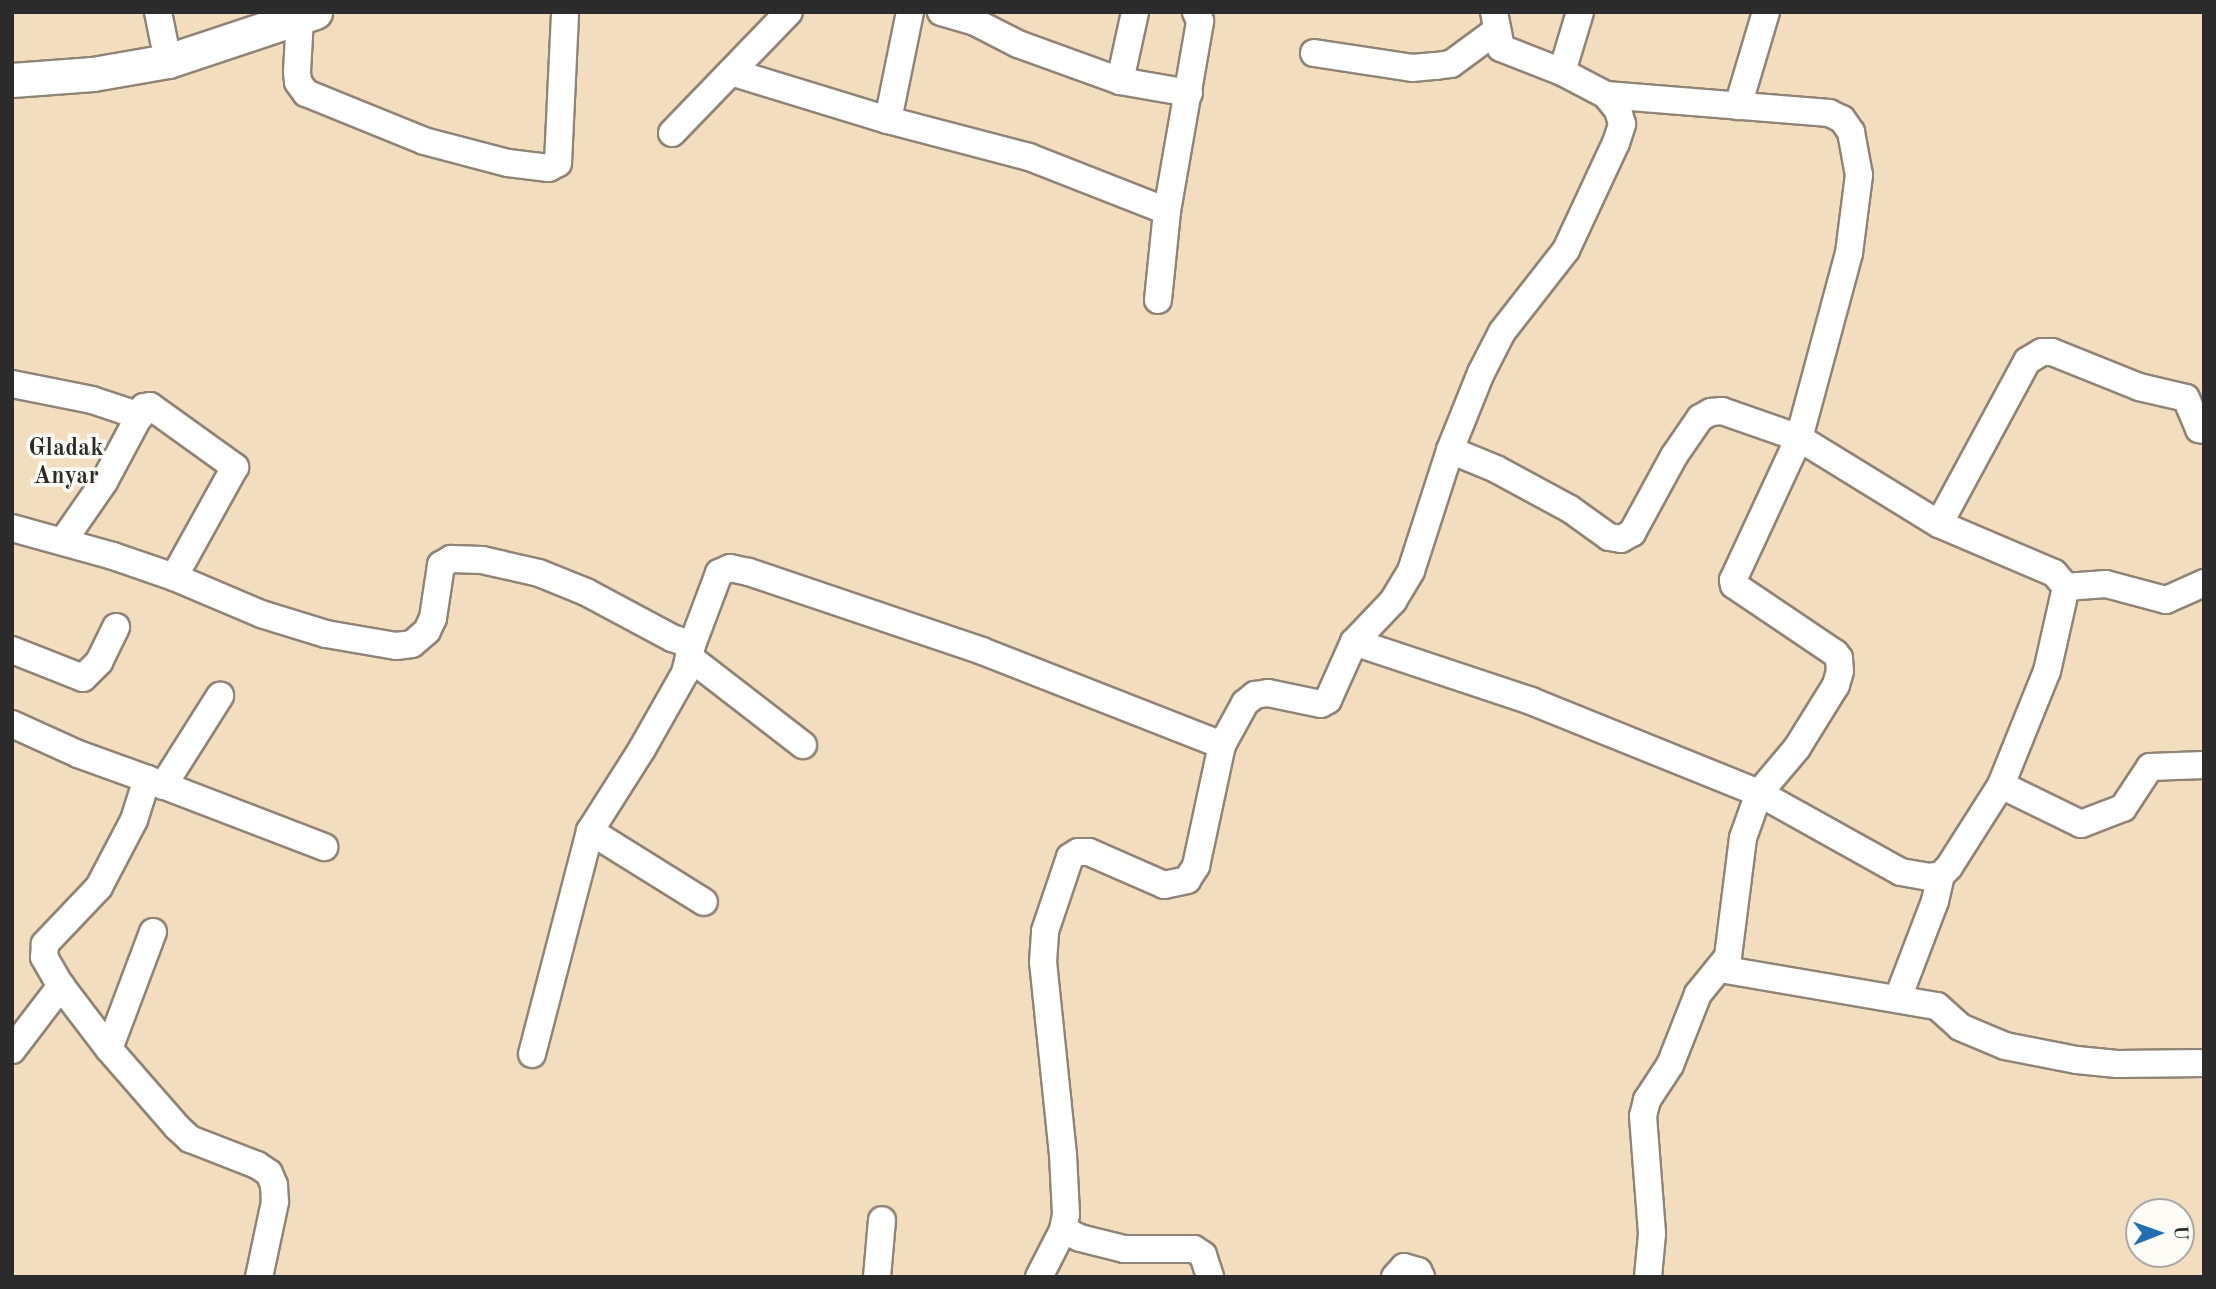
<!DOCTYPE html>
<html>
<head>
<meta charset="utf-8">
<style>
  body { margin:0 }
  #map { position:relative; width:2216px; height:1289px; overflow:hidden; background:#f3ddbf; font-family:"Old Standard TT",serif }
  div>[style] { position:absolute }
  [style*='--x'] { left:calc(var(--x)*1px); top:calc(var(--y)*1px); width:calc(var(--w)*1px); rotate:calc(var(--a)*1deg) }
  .roads { filter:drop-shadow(2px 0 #8f8475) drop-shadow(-2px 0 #8f8475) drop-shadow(0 2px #8f8475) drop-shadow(0 -2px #8f8475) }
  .minor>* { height:26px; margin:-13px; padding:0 13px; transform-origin:13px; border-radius:13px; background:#fff }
  .major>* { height:33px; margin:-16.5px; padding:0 16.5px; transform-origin:16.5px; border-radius:16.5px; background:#fff }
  span { translate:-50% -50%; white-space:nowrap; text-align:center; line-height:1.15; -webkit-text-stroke:7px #fdfcf7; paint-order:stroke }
  .quarter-label { font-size:24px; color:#2b2b2b; font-weight:700 }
  .frame { position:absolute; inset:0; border:14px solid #2b2b2b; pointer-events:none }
  .north { position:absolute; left:2125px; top:1198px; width:70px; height:70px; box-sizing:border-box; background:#fdfcf7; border:2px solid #a9a8a5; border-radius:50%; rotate:89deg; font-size:19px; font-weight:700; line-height:28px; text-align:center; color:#2b2b2b }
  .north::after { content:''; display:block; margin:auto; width:24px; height:32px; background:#1f6fb2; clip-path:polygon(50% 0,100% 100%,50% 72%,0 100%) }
</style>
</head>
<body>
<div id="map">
  <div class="roads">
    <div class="minor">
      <i style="--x:158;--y:12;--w:50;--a:78.5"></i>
      <i style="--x:941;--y:12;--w:35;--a:16"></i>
      <i style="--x:975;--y:22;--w:48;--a:27.1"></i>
      <i style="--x:1018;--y:44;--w:109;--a:19.9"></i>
      <i style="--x:1120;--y:81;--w:70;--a:9.9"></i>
      <i style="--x:300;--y:18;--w:54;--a:93.2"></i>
      <i style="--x:297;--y:72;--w:10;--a:84"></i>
      <i style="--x:298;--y:82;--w:14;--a:54"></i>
      <i style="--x:306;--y:93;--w:127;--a:22.1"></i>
      <i style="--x:424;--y:141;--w:87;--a:14.7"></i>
      <i style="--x:508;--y:163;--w:41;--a:7"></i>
      <i style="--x:549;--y:168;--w:10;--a:-29"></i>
      <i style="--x:558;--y:163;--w:151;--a:-87.3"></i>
      <i style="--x:1314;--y:53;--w:99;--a:8.7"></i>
      <i style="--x:1412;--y:68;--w:24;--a:-5"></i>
      <i style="--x:1436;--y:66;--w:15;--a:-8"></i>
      <i style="--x:1451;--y:64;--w:56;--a:-36.3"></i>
      <i style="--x:731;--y:72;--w:164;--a:17"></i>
      <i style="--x:888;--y:120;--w:146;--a:14.7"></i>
      <i style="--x:1029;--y:157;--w:148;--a:21.4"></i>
      <i style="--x:1562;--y:72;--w:63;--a:-73.3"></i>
      <i style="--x:1120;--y:81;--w:71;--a:-77.7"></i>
      <i style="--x:1606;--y:95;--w:224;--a:4.6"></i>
      <i style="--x:1829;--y:113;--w:14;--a:25"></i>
      <i style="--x:1842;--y:119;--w:16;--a:55"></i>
      <i style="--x:1851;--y:132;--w:44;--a:79.5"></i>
      <i style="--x:1859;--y:175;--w:79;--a:97.3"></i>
      <i style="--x:1849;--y:253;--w:192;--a:105.1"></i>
      <i style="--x:1799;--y:438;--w:157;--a:114.9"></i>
      <i style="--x:1733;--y:580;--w:5;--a:79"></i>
      <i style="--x:1734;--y:585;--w:122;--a:34"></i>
      <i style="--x:1835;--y:653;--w:6;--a:51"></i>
      <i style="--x:1839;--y:658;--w:13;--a:86"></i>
      <i style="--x:1840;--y:671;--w:15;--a:106"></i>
      <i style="--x:1836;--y:685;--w:74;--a:121.8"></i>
      <i style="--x:1797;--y:748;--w:59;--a:130.2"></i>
      <i style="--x:1759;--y:793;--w:48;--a:109.6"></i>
      <i style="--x:1743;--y:838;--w:120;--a:97.2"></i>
      <i style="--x:1728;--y:957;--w:48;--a:129"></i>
      <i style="--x:1698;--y:994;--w:76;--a:111.5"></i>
      <i style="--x:1670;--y:1065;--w:42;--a:123.3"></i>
      <i style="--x:1647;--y:1100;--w:16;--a:104"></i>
      <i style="--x:1643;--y:1116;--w:118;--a:85.6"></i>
      <i style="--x:1652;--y:1234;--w:43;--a:95.3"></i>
      <i style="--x:1738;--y:106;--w:98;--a:-73.4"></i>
      <i style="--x:888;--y:120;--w:110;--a:-78.5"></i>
      <i style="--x:672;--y:133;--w:168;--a:-46"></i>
      <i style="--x:1158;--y:300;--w:89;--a:-84.2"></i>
      <i style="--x:1167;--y:211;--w:193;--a:-80.1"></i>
      <i style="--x:1200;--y:21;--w:10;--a:-114"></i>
      <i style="--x:12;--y:384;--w:82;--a:11.3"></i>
      <i style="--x:92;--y:400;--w:51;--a:18.4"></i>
      <i style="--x:1450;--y:450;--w:50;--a:22.4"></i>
      <i style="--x:1496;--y:469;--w:84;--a:28.4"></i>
      <i style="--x:1570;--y:509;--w:48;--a:35.7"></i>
      <i style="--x:1609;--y:537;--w:12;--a:9"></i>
      <i style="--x:1621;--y:539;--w:13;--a:-29"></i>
      <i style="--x:1632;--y:533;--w:88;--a:-61.4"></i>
      <i style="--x:1674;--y:456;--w:46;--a:-55.6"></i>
      <i style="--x:1700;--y:418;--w:13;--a:-29"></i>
      <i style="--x:1711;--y:412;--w:11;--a:-5"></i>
      <i style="--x:1722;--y:411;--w:82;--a:19.3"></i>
      <i style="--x:1799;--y:438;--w:164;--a:31.6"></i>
      <i style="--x:1939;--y:524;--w:125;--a:23.1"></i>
      <i style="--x:2054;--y:573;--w:18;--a:49"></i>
      <i style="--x:2066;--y:587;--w:86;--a:102.7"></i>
      <i style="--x:2047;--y:671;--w:123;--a:112"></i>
      <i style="--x:2001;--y:785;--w:89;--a:26"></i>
      <i style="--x:2081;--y:824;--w:45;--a:-20.9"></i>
      <i style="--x:2123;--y:808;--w:49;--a:-56.6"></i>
      <i style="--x:2150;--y:767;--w:54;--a:-2.1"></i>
      <i style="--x:1939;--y:524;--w:185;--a:-61.6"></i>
      <i style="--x:2027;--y:361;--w:17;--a:-31"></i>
      <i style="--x:2042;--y:352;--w:10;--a:0"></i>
      <i style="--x:2052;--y:352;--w:94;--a:21.9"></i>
      <i style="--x:2139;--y:387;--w:48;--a:13.2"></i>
      <i style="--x:2186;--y:398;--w:34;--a:67"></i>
      <i style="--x:2199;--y:429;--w:5;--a:11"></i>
      <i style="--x:12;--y:528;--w:105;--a:15.5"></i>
      <i style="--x:113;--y:556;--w:65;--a:19"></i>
      <i style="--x:174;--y:577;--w:95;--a:23"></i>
      <i style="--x:261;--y:614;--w:68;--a:17.1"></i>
      <i style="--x:326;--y:634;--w:71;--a:9.7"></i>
      <i style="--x:396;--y:646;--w:16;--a:-7"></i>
      <i style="--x:412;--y:644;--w:20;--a:-41"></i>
      <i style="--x:427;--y:631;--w:14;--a:-65"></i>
      <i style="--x:433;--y:618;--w:54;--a:-81.4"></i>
      <i style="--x:441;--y:565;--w:12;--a:-31"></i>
      <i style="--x:451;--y:559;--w:31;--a:2"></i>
      <i style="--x:482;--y:560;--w:58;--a:12.8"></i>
      <i style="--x:539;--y:573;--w:51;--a:22"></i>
      <i style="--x:586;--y:592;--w:98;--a:28.1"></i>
      <i style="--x:672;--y:638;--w:21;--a:19"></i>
      <i style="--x:692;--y:645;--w:77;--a:-69.4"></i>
      <i style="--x:719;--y:573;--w:12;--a:-24"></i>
      <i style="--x:730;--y:568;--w:19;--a:12"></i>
      <i style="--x:749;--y:572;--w:246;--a:18.7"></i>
      <i style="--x:982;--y:651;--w:258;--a:21.4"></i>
      <i style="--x:63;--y:541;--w:72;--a:-55.2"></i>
      <i style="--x:104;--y:482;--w:85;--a:-61.9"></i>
      <i style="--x:144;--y:407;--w:6;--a:-9"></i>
      <i style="--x:150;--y:406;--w:105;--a:35.7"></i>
      <i style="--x:235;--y:467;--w:126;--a:119"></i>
      <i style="--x:2066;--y:587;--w:40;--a:-4.3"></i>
      <i style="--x:2106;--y:584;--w:62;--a:14.9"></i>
      <i style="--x:2166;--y:600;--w:42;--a:-24.1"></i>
      <i style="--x:1354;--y:642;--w:187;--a:18.4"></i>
      <i style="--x:1531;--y:701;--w:246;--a:22"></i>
      <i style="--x:1759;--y:793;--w:162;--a:29.1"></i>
      <i style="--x:1901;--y:872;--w:28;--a:10"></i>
      <i style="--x:1929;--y:877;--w:12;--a:-9"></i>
      <i style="--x:1941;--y:875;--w:11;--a:-45"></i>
      <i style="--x:1949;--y:867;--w:97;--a:-57.6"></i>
      <i style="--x:12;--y:650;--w:76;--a:21.5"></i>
      <i style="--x:83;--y:678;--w:23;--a:-45"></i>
      <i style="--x:99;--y:662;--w:39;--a:-64"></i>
      <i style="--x:689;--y:657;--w:144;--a:37.7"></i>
      <i style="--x:12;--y:724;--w:72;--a:24.4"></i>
      <i style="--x:78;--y:754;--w:73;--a:19.9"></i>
      <i style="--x:147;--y:779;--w:43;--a:107.6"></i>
      <i style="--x:134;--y:820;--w:76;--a:117.6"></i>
      <i style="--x:99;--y:887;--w:79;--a:133.5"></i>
      <i style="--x:45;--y:944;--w:13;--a:94"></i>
      <i style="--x:44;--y:957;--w:34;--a:60"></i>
      <i style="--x:61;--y:986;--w:79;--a:52.7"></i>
      <i style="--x:109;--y:1049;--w:103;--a:48.9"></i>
      <i style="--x:177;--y:1127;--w:18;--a:43"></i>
      <i style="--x:190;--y:1139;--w:72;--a:21.2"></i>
      <i style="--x:257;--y:1165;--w:14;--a:34"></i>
      <i style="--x:269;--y:1173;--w:13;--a:67"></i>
      <i style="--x:274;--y:1185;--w:17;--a:87"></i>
      <i style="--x:275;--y:1202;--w:77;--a:102"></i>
      <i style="--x:147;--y:779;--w:190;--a:21"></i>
      <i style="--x:163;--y:786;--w:107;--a:-57.7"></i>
      <i style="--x:590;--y:831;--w:134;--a:31.9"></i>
      <i style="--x:1720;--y:969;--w:220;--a:9.7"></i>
      <i style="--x:1937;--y:1006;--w:31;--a:42"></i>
      <i style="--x:1960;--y:1027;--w:49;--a:22.9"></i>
      <i style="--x:2005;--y:1046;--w:73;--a:11"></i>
      <i style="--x:2077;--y:1060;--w:40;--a:5.7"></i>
      <i style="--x:2117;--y:1064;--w:87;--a:-0.7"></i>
      <i style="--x:1898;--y:998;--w:104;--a:-69.1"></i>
      <i style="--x:1935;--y:901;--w:27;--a:-77"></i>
      <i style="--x:109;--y:1049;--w:125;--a:-69.4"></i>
      <i style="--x:12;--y:1050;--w:81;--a:-52.6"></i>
      <i style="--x:532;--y:1054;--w:230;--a:-75.4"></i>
      <i style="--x:590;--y:831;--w:97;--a:-57.6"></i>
      <i style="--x:642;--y:749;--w:87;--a:-60.5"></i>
      <i style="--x:685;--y:673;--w:29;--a:-76"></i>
      <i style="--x:1063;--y:1230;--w:19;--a:25"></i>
      <i style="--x:1080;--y:1238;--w:45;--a:14"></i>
      <i style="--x:1124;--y:1249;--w:70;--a:0"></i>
      <i style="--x:1194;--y:1249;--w:11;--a:34"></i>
      <i style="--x:1203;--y:1255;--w:23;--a:72"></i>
      <i style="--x:877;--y:1277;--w:57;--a:-85"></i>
      <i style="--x:1039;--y:1277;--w:53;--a:-62.9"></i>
      <i style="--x:1063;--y:1230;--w:16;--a:-79"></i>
      <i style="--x:1066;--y:1214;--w:59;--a:-92.9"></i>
      <i style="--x:1063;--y:1155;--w:194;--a:-95.9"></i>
      <i style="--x:1043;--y:962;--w:31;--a:-86"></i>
      <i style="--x:1045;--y:931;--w:78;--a:-71.3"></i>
      <i style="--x:1070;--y:857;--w:9;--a:-32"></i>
      <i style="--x:1078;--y:852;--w:11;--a:0"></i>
      <i style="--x:1089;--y:852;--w:82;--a:23.7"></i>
      <i style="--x:1164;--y:885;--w:24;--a:-12"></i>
      <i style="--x:1187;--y:880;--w:17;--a:-57"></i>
      <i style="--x:1196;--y:866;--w:124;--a:-77.9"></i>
      <i style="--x:1222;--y:745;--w:48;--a:-61.3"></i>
      <i style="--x:1245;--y:703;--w:13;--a:-39"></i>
      <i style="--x:1255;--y:695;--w:13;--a:-9"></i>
      <i style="--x:1268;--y:693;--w:54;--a:11.7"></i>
      <i style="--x:1321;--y:704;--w:8;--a:-30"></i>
      <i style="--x:1328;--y:700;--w:64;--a:-65.9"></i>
      <i style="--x:1354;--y:642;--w:57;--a:-46.4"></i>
      <i style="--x:1393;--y:601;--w:35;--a:-59"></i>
      <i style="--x:1411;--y:571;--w:127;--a:-72.1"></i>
      <i style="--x:1450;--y:450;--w:83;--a:-68.1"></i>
      <i style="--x:1481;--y:373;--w:46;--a:-62.9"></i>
      <i style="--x:1502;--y:332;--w:104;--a:-52"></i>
      <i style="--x:1566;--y:250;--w:118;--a:-65"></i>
      <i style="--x:1616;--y:143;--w:20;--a:-72"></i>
      <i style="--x:1622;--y:124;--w:15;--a:-106"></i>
      <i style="--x:1618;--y:110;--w:19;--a:-129"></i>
      <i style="--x:1606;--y:95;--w:50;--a:-152.4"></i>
      <i style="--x:1562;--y:72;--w:66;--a:-158.5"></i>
      <i style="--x:1501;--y:48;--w:37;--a:-101"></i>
      <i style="--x:1395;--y:1277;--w:13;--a:-48"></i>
      <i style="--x:1404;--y:1267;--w:15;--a:16"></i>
      <i style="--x:1418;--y:1271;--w:7;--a:63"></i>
    </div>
    <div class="major">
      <i style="--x:12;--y:80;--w:81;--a:-4.2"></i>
      <i style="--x:93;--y:74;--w:76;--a:-9.8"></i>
      <i style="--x:168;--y:61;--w:155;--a:-18.4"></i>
    </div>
  </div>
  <div class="quarter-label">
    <span style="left:66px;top:464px">Gladak<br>Anyar</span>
  </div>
  <div class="frame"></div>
  <div class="north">U</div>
</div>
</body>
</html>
